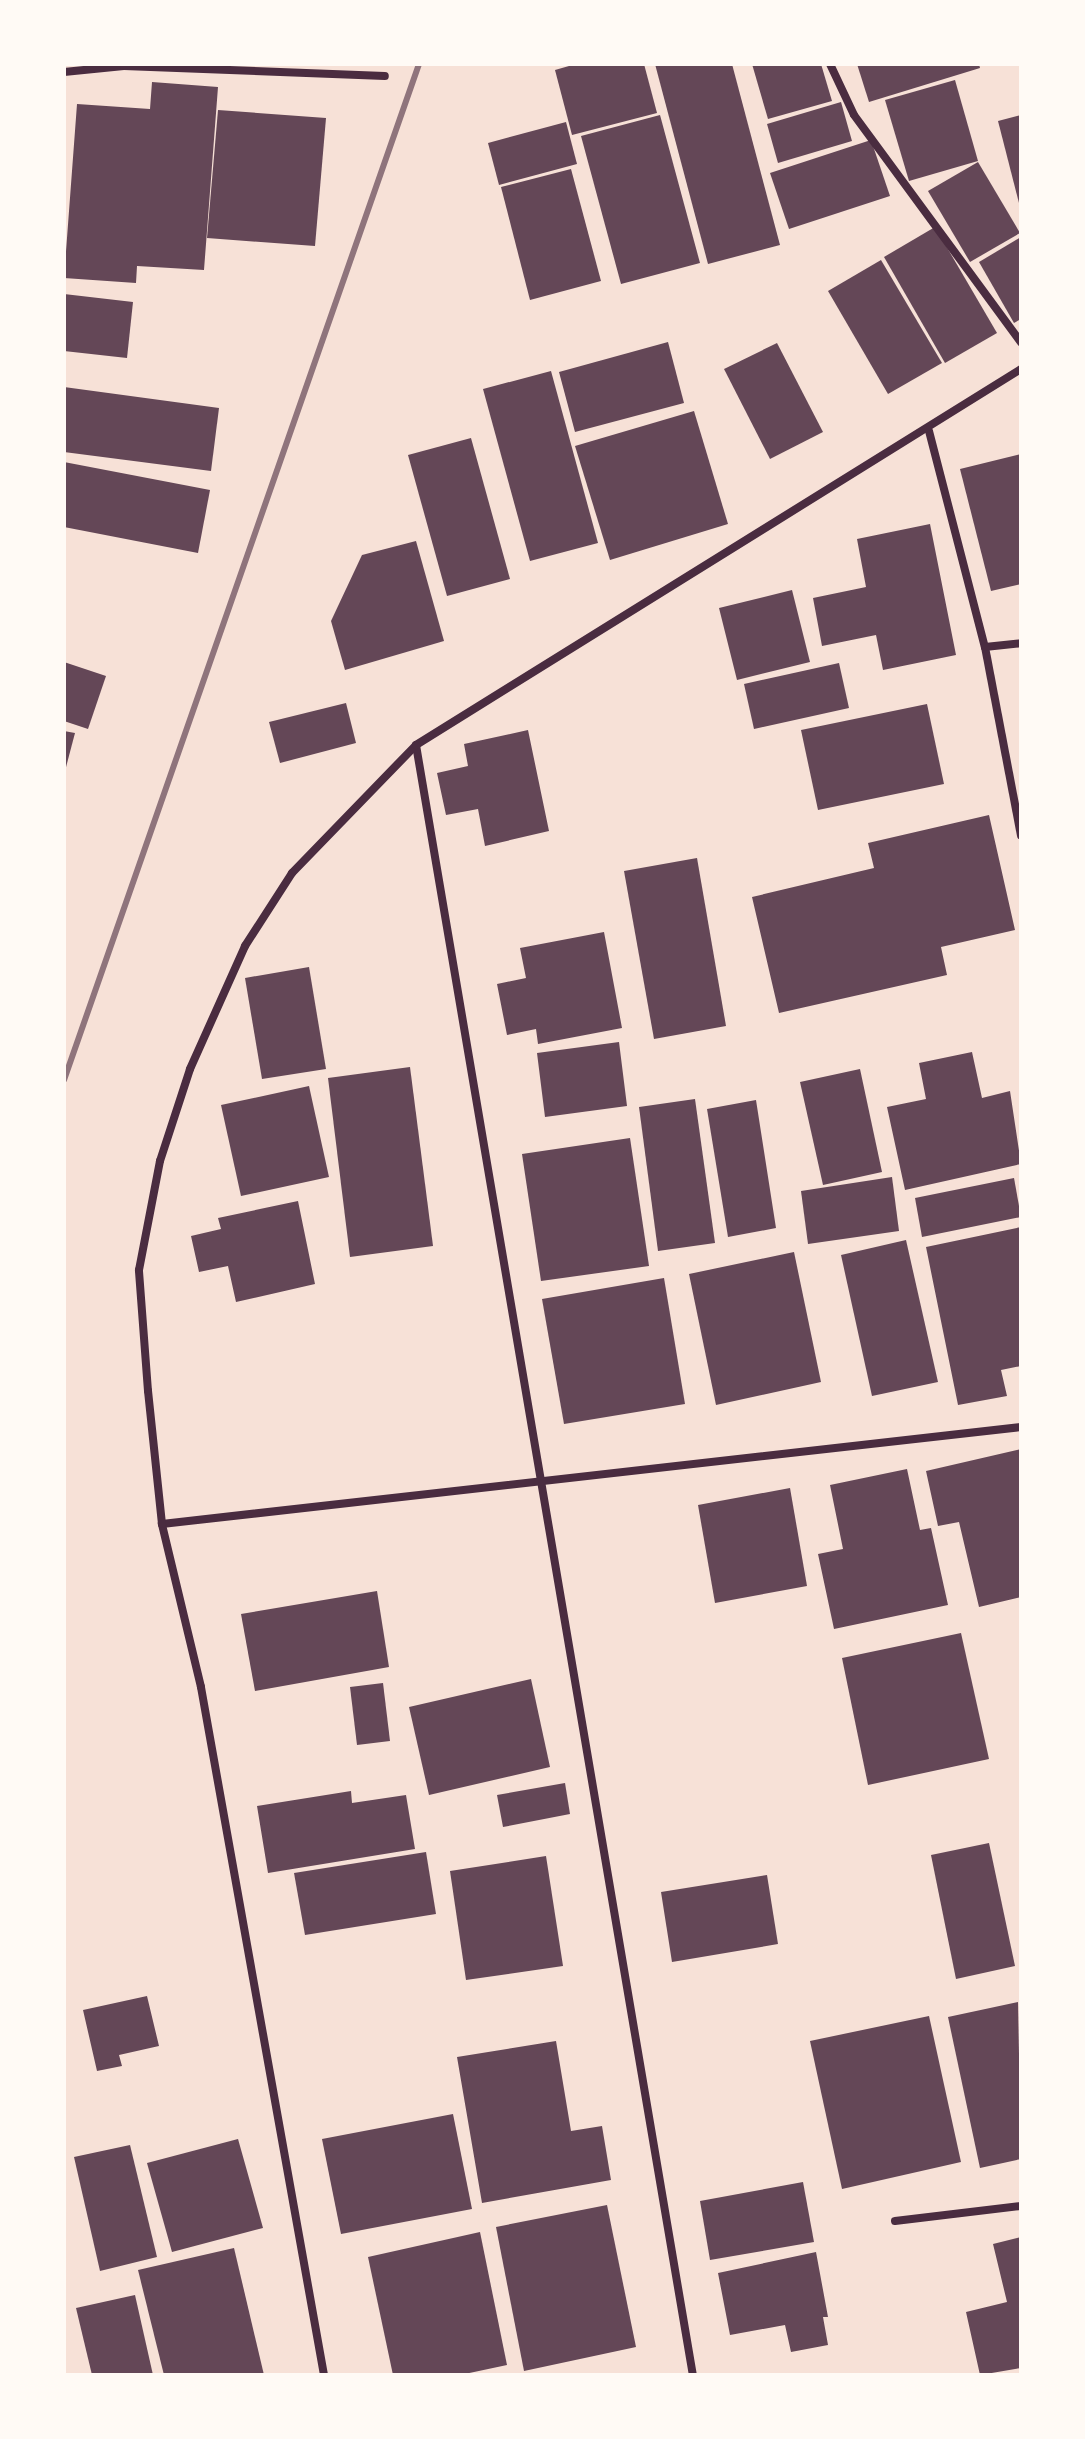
<!DOCTYPE html>
<html>
<head>
<meta charset="utf-8">
<style>
  body { margin:0 }
  #map { position:relative; width:1085px; height:2439px; overflow:hidden; background:#f7e1d7; font-family:Helvetica,sans-serif }
  div>[style] { position:absolute }
  [style*='--x'] { left:calc(var(--x)*1px); top:calc(var(--y)*1px); width:calc(var(--w)*1px); rotate:calc(var(--a)*1deg) }
  .building>* { inset:0; background:#644757 }
  .minor>* { height:8px; margin:-4px; padding:0 4px; transform-origin:4px; border-radius:4px; background:#4a2c40 }
  .rail>* { height:6px; margin:-3px; padding:0 3px; transform-origin:3px; border-radius:3px; background:#8f747c }
  span { translate:-50% -50%; white-space:nowrap; text-align:center; line-height:1.15; -webkit-text-stroke:7px #fffaf5; paint-order:stroke }
  .frame { position:absolute; inset:0; border:66px solid #fffaf5; pointer-events:none }
</style>
</head>
<body>
<div id="map">
  <div class="building">
    <i style="clip-path:polygon(576px 64px,644px 64px,657px 113px,572px 135px,555px 70px)"></i>
    <i style="clip-path:polygon(655px 64px,732px 64px,780px 245px,708px 264px)"></i>
    <i style="clip-path:polygon(752px 64px,821px 64px,832px 101px,768px 119px)"></i>
    <i style="clip-path:polygon(857px 64px,979px 64px,980px 68px,869px 102px)"></i>
    <i style="clip-path:polygon(955px 80px,978px 161px,909px 181px,885px 100px)"></i>
    <i style="clip-path:polygon(152px 82px,218px 87px,204px 270px,137px 266px,136px 283px,64px 278px,77px 104px,150px 109px)"></i>
    <i style="clip-path:polygon(841px 102px,852px 141px,778px 163px,767px 124px)"></i>
    <i style="clip-path:polygon(218px 110px,326px 118px,315px 246px,207px 238px)"></i>
    <i style="clip-path:polygon(660px 115px,700px 263px,621px 284px,581px 136px)"></i>
    <i style="clip-path:polygon(1021px 115px,1021px 207px,1020px 207px,998px 121px)"></i>
    <i style="clip-path:polygon(566px 122px,577px 164px,499px 185px,488px 143px)"></i>
    <i style="clip-path:polygon(871px 140px,890px 196px,789px 229px,770px 173px)"></i>
    <i style="clip-path:polygon(978px 162px,1020px 233px,970px 262px,928px 191px)"></i>
    <i style="clip-path:polygon(571px 169px,601px 281px,530px 300px,501px 187px)"></i>
    <i style="clip-path:polygon(935px 227px,997px 333px,945px 363px,884px 257px)"></i>
    <i style="clip-path:polygon(1021px 237px,1021px 319px,1014px 323px,979px 262px)"></i>
    <i style="clip-path:polygon(881px 260px,942px 363px,888px 394px,828px 291px)"></i>
    <i style="clip-path:polygon(64px 294px,133px 302px,127px 358px,64px 351px)"></i>
    <i style="clip-path:polygon(668px 342px,684px 403px,575px 432px,559px 372px)"></i>
    <i style="clip-path:polygon(777px 343px,823px 432px,770px 459px,724px 369px)"></i>
    <i style="clip-path:polygon(551px 371px,598px 543px,530px 561px,483px 389px)"></i>
    <i style="clip-path:polygon(64px 387px,219px 408px,211px 471px,64px 452px)"></i>
    <i style="clip-path:polygon(694px 411px,728px 524px,610px 560px,575px 446px)"></i>
    <i style="clip-path:polygon(471px 438px,510px 579px,447px 596px,408px 455px)"></i>
    <i style="clip-path:polygon(1021px 454px,1021px 584px,991px 591px,960px 469px)"></i>
    <i style="clip-path:polygon(64px 462px,210px 490px,198px 553px,64px 527px)"></i>
    <i style="clip-path:polygon(930px 524px,956px 655px,883px 670px,876px 635px,822px 646px,813px 598px,866px 587px,857px 539px)"></i>
    <i style="clip-path:polygon(416px 541px,444px 641px,345px 670px,331px 621px,362px 555px)"></i>
    <i style="clip-path:polygon(792px 590px,810px 662px,737px 680px,719px 608px)"></i>
    <i style="clip-path:polygon(64px 662px,106px 676px,88px 729px,64px 721px)"></i>
    <i style="clip-path:polygon(839px 663px,849px 708px,754px 729px,744px 684px)"></i>
    <i style="clip-path:polygon(346px 703px,356px 743px,280px 763px,269px 722px)"></i>
    <i style="clip-path:polygon(927px 704px,944px 784px,818px 810px,801px 730px)"></i>
    <i style="clip-path:polygon(528px 730px,549px 831px,485px 846px,478px 809px,446px 815px,437px 773px,468px 766px,464px 744px)"></i>
    <i style="clip-path:polygon(64px 731px,75px 733px,65px 771px,64px 771px)"></i>
    <i style="clip-path:polygon(989px 815px,1015px 930px,941px 947px,947px 975px,779px 1013px,752px 897px,874px 868px,868px 843px)"></i>
    <i style="clip-path:polygon(697px 858px,726px 1026px,654px 1039px,624px 871px)"></i>
    <i style="clip-path:polygon(604px 932px,622px 1028px,538px 1044px,536px 1029px,507px 1035px,497px 984px,526px 978px,520px 948px)"></i>
    <i style="clip-path:polygon(309px 967px,326px 1069px,262px 1079px,245px 978px)"></i>
    <i style="clip-path:polygon(619px 1042px,627px 1106px,545px 1117px,537px 1053px)"></i>
    <i style="clip-path:polygon(972px 1052px,982px 1098px,1010px 1091px,1021px 1164px,905px 1190px,887px 1107px,926px 1099px,919px 1063px)"></i>
    <i style="clip-path:polygon(410px 1067px,433px 1246px,350px 1257px,328px 1078px)"></i>
    <i style="clip-path:polygon(860px 1069px,882px 1172px,823px 1185px,800px 1082px)"></i>
    <i style="clip-path:polygon(309px 1086px,329px 1177px,241px 1196px,221px 1105px)"></i>
    <i style="clip-path:polygon(695px 1099px,715px 1243px,658px 1251px,639px 1107px)"></i>
    <i style="clip-path:polygon(756px 1100px,776px 1228px,728px 1237px,707px 1109px)"></i>
    <i style="clip-path:polygon(630px 1138px,649px 1266px,541px 1281px,522px 1154px)"></i>
    <i style="clip-path:polygon(892px 1177px,899px 1231px,808px 1244px,801px 1191px)"></i>
    <i style="clip-path:polygon(1014px 1178px,1021px 1217px,922px 1237px,915px 1198px)"></i>
    <i style="clip-path:polygon(298px 1201px,315px 1284px,236px 1302px,228px 1266px,199px 1272px,191px 1236px,221px 1229px,218px 1218px)"></i>
    <i style="clip-path:polygon(1021px 1227px,1021px 1366px,1001px 1370px,1007px 1396px,958px 1405px,926px 1247px)"></i>
    <i style="clip-path:polygon(906px 1240px,938px 1382px,872px 1396px,841px 1255px)"></i>
    <i style="clip-path:polygon(794px 1252px,821px 1382px,716px 1405px,689px 1274px)"></i>
    <i style="clip-path:polygon(664px 1278px,685px 1404px,564px 1424px,542px 1299px)"></i>
    <i style="clip-path:polygon(1021px 1449px,1021px 1597px,979px 1607px,959px 1522px,938px 1526px,926px 1471px)"></i>
    <i style="clip-path:polygon(907px 1469px,920px 1530px,931px 1528px,948px 1605px,834px 1629px,818px 1554px,843px 1549px,830px 1485px)"></i>
    <i style="clip-path:polygon(790px 1488px,807px 1586px,715px 1603px,698px 1505px)"></i>
    <i style="clip-path:polygon(377px 1591px,389px 1667px,255px 1691px,241px 1614px)"></i>
    <i style="clip-path:polygon(961px 1633px,989px 1759px,868px 1785px,842px 1658px)"></i>
    <i style="clip-path:polygon(531px 1679px,550px 1767px,429px 1795px,409px 1707px)"></i>
    <i style="clip-path:polygon(383px 1683px,390px 1741px,357px 1745px,350px 1687px)"></i>
    <i style="clip-path:polygon(565px 1783px,570px 1814px,503px 1827px,497px 1795px)"></i>
    <i style="clip-path:polygon(351px 1791px,352px 1803px,406px 1795px,415px 1849px,268px 1873px,257px 1806px)"></i>
    <i style="clip-path:polygon(989px 1843px,1015px 1966px,956px 1979px,931px 1855px)"></i>
    <i style="clip-path:polygon(426px 1852px,436px 1914px,305px 1935px,294px 1873px)"></i>
    <i style="clip-path:polygon(546px 1856px,563px 1966px,466px 1980px,450px 1871px)"></i>
    <i style="clip-path:polygon(767px 1875px,778px 1944px,672px 1962px,661px 1892px)"></i>
    <i style="clip-path:polygon(147px 1996px,159px 2046px,119px 2055px,122px 2066px,97px 2071px,83px 2010px)"></i>
    <i style="clip-path:polygon(1018px 2002px,1021px 2159px,980px 2168px,948px 2017px)"></i>
    <i style="clip-path:polygon(929px 2016px,961px 2162px,842px 2189px,810px 2041px)"></i>
    <i style="clip-path:polygon(556px 2041px,571px 2131px,602px 2126px,611px 2180px,482px 2203px,457px 2057px)"></i>
    <i style="clip-path:polygon(453px 2114px,472px 2209px,341px 2234px,322px 2139px)"></i>
    <i style="clip-path:polygon(238px 2139px,263px 2228px,172px 2252px,147px 2163px)"></i>
    <i style="clip-path:polygon(130px 2145px,157px 2257px,100px 2271px,74px 2157px)"></i>
    <i style="clip-path:polygon(803px 2182px,814px 2242px,710px 2260px,700px 2201px)"></i>
    <i style="clip-path:polygon(607px 2205px,636px 2347px,524px 2371px,496px 2227px)"></i>
    <i style="clip-path:polygon(480px 2232px,507px 2365px,460px 2375px,393px 2375px,368px 2257px)"></i>
    <i style="clip-path:polygon(1021px 2237px,1021px 2368px,980px 2375px,966px 2312px,1007px 2302px,993px 2244px)"></i>
    <i style="clip-path:polygon(234px 2248px,264px 2375px,164px 2375px,138px 2270px)"></i>
    <i style="clip-path:polygon(816px 2252px,828px 2317px,823px 2317px,828px 2345px,791px 2352px,785px 2325px,730px 2335px,718px 2273px)"></i>
    <i style="clip-path:polygon(135px 2295px,153px 2375px,92px 2375px,76px 2308px)"></i>
  </div>
  <div class="minor">
    <i style="--x:830;--y:64;--w:56;--a:64.8"></i>
    <i style="--x:854;--y:115;--w:282;--a:53.7"></i>
    <i style="--x:64;--y:72;--w:60;--a:-5.7"></i>
    <i style="--x:124;--y:66;--w:261;--a:2.2"></i>
    <i style="--x:929;--y:431;--w:223;--a:75.5"></i>
    <i style="--x:985;--y:647;--w:192;--a:79.2"></i>
    <i style="--x:985;--y:647;--w:36;--a:-6"></i>
    <i style="--x:416;--y:745;--w:1653;--a:80.36"></i>
    <i style="--x:162;--y:1524;--w:864;--a:-6.44"></i>
    <i style="--x:895;--y:2221;--w:127;--a:-6.8"></i>
    <i style="--x:324;--y:2375;--w:699;--a:-100.14"></i>
    <i style="--x:201;--y:1687;--w:168;--a:-103.5"></i>
    <i style="--x:162;--y:1524;--w:134;--a:-96"></i>
    <i style="--x:148;--y:1391;--w:121;--a:-94.3"></i>
    <i style="--x:139;--y:1270;--w:111;--a:-79.1"></i>
    <i style="--x:160;--y:1161;--w:97;--a:-71.9"></i>
    <i style="--x:190;--y:1069;--w:135;--a:-65.9"></i>
    <i style="--x:245;--y:946;--w:87;--a:-57.2"></i>
    <i style="--x:292;--y:873;--w:178;--a:-45.9"></i>
    <i style="--x:416;--y:745;--w:712;--a:-31.86"></i>
  </div>
  <div class="rail">
    <i style="--x:64;--y:1080;--w:1076;--a:-70.74"></i>
  </div>
  <div class="frame"></div>
</div>
</body>
</html>
